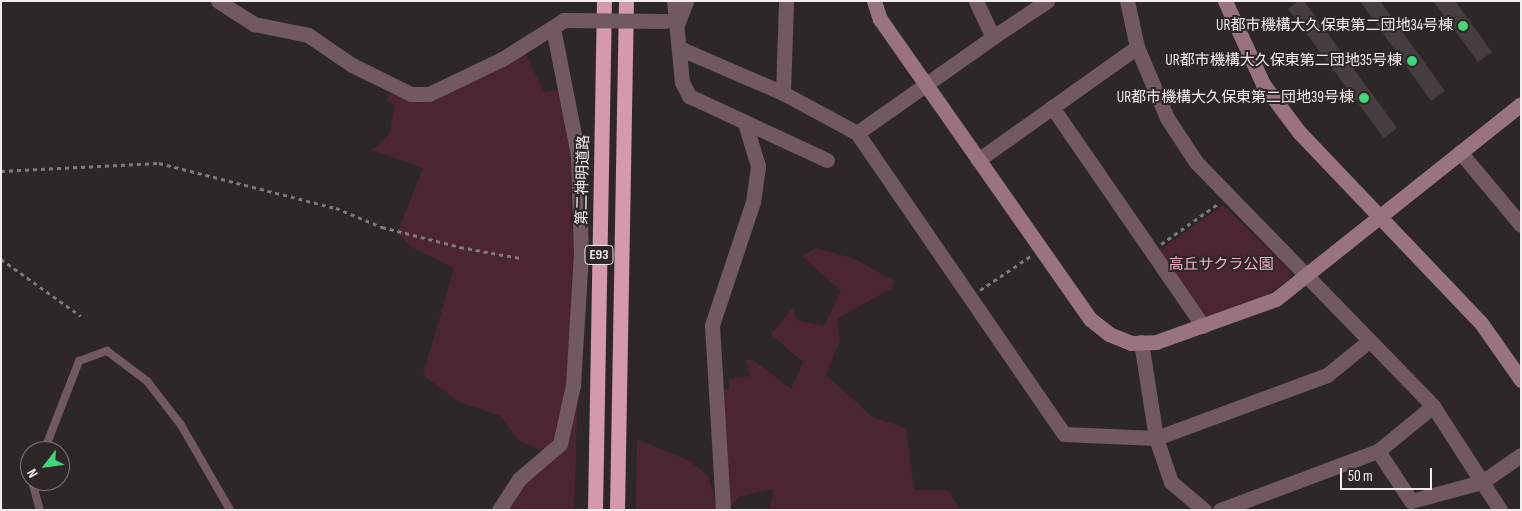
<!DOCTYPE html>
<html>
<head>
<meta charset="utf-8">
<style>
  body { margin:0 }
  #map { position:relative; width:1522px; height:511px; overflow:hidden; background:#2e2728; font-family:"Sofia Sans Condensed","Noto Sans JP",sans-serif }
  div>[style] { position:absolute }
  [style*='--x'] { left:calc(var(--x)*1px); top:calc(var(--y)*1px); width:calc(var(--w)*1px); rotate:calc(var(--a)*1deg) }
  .green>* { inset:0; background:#4b2631 }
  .building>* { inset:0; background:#453d3f }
  .path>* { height:2.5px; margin-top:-1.25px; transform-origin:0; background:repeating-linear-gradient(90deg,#7f7879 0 4px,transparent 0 8px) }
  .lane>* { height:8px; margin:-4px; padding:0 4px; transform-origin:4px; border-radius:4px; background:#71595f }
  .street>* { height:15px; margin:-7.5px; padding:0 7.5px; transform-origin:7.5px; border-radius:7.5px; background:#71595f }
  .secondary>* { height:15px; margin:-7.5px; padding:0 7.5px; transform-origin:7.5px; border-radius:7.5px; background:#99737d }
  .highway>* { height:15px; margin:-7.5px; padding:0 7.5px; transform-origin:7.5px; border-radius:7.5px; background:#d59aa9 }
  .street-bridge>* { height:15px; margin:-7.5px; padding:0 7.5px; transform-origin:7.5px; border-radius:7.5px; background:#71595f }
  .dots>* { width:14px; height:14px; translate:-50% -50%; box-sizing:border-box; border:2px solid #2e2728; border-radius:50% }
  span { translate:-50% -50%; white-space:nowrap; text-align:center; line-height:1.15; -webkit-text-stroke:4px #2e2728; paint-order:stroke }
  .shield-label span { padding:1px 4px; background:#2e2728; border:1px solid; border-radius:4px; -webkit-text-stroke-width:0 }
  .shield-label { font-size:14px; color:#f2edee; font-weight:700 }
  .poi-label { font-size:15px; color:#f2edee }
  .right { translate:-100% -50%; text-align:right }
  .street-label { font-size:15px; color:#f2edee }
  .park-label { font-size:15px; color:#f6b2c4 }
  .frame { position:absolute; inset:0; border:2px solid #f2edee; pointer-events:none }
  .north { position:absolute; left:20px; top:441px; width:50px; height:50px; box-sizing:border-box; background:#2e2728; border:1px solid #7c7677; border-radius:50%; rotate:240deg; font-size:14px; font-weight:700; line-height:20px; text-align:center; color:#f2edee }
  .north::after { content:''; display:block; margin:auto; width:18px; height:22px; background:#43d77b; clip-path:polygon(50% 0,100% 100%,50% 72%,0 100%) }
  .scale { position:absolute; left:1340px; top:468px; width:92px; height:22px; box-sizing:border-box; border:2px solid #f2edee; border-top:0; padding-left:6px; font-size:15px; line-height:18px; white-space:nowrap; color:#f2edee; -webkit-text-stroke:4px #2e2728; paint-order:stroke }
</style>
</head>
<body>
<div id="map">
  <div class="green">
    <i style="clip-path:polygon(526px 54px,544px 92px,564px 89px,571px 127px,571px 222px,577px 243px,576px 315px,561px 426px,549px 446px,540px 450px,518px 440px,501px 416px,459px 402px,423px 375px,454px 268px,413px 248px,397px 233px,423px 168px,373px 150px,390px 133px,394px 105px,386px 101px,390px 93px,413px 101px)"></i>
    <i style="clip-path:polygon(1223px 205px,1290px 271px,1290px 278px,1267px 295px,1208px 318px,1157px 252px)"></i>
    <i style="clip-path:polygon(816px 248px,855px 259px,894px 281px,892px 288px,837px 319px,840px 340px,826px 375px,874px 418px,906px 428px,914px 490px,948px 490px,960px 510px,769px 510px,774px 489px,740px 496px,731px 506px,726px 500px,721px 390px,729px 389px,729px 379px,750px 376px,746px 360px,753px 360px,791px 389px,803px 362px,771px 334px,793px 308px,796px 320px,824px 326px,841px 291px,802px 256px)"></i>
    <i style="clip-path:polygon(578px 387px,574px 510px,508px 510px,519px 488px,566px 450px)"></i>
    <i style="clip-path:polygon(637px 439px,690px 461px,708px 476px,718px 510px,636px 510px)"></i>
  </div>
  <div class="building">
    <i style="clip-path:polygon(1298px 1px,1304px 1px,1397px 128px,1384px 138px,1288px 9px)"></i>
    <i style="clip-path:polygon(1360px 1px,1380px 1px,1445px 91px,1431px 101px)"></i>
    <i style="clip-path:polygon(1433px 1px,1455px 1px,1492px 52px,1478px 62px)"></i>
  </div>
  <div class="path">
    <i style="--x:1;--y:171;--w:158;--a:-2.9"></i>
    <i style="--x:159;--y:163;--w:183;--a:14.3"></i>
    <i style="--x:336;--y:208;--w:50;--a:22.4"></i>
    <i style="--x:382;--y:227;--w:81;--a:14.4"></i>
    <i style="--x:460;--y:247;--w:61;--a:10.4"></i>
    <i style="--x:1161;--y:244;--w:71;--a:-35.3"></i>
    <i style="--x:1;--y:259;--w:98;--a:35.5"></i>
    <i style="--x:980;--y:290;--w:63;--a:-33.9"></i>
  </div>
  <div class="lane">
    <i style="--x:44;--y:451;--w:97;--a:-68.7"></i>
    <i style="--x:79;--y:361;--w:30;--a:-20"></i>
    <i style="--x:107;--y:351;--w:50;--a:36.9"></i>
    <i style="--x:147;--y:381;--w:56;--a:52.3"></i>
    <i style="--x:181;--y:425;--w:98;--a:60"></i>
    <i style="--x:32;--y:481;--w:30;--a:75"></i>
  </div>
  <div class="street">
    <i style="--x:218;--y:1;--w:43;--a:32.6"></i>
    <i style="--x:254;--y:24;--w:55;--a:11.5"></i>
    <i style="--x:308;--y:35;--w:53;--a:34.3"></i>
    <i style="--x:352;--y:65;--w:66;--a:26.2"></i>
    <i style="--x:411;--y:94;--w:18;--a:0"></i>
    <i style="--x:429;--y:94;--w:81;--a:-25.6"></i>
    <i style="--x:502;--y:59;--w:70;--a:-32.1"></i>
    <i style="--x:674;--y:1;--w:81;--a:84.4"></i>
    <i style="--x:682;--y:82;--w:16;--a:63"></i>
    <i style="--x:689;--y:96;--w:152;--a:24.9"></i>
    <i style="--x:976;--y:1;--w:40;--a:65"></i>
    <i style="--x:993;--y:37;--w:65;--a:-33.7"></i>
    <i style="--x:1127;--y:1;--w:47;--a:77.7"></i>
    <i style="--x:1137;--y:47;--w:77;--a:67.1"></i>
    <i style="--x:1167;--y:118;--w:53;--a:56.6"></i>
    <i style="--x:1196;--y:162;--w:340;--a:45.8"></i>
    <i style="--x:1433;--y:406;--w:90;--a:57.2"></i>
    <i style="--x:1482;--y:482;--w:47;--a:-34.7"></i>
    <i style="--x:678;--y:22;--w:22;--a:-69"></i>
    <i style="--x:679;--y:48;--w:113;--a:23.4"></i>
    <i style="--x:783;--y:93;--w:84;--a:28.4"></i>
    <i style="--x:857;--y:133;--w:365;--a:55.5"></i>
    <i style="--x:1064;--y:434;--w:92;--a:2.5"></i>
    <i style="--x:1156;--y:438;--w:182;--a:-20.2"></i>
    <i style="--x:1327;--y:375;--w:54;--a:-39"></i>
    <i style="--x:783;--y:93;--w:92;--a:-88.1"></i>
    <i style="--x:1052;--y:107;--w:266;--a:55.4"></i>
    <i style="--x:857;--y:133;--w:166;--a:-35.2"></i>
    <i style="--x:1460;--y:152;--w:95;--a:50.1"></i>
    <i style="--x:978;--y:160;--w:195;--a:-35.4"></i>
    <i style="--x:1141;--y:342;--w:97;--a:81.1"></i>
    <i style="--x:1156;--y:438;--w:46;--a:71.2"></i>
    <i style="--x:1171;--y:482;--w:43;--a:40.3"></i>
    <i style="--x:1378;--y:451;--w:60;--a:56.6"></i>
    <i style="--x:1411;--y:501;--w:73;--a:-15"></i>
    <i style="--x:1482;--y:482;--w:33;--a:57"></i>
    <i style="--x:499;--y:510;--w:37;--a:-57"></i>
    <i style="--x:519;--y:479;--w:54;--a:-40.5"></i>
    <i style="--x:560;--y:444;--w:60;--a:-77.6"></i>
    <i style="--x:573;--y:385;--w:132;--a:-86.5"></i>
    <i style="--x:581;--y:253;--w:98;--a:-91.8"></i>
    <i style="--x:578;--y:155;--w:130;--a:-101.1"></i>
    <i style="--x:723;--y:510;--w:185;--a:-93.4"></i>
    <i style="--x:712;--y:325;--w:130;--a:-71.6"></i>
    <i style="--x:753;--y:202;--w:36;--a:-82"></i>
    <i style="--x:758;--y:166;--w:45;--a:-106.8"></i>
    <i style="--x:1220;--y:510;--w:169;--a:-20.5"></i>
    <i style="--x:1378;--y:451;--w:71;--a:-39.3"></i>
  </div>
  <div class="secondary">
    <i style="--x:874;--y:1;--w:19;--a:72"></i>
    <i style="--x:880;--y:19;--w:366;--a:55"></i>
    <i style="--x:1090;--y:319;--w:24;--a:38"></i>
    <i style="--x:1109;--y:334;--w:24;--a:22"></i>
    <i style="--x:1131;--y:343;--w:25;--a:-2"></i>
    <i style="--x:1156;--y:342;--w:127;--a:-19.7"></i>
    <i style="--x:1276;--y:299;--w:313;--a:-38.5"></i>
    <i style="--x:1225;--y:1;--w:91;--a:65.4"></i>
    <i style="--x:1263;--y:84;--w:60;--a:53.1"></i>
    <i style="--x:1299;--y:132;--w:264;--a:46.4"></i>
    <i style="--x:1481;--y:323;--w:70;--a:54.9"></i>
  </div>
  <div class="highway">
    <i style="--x:595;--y:510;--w:509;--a:-88.99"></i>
    <i style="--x:617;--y:510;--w:509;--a:-88.99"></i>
  </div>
  <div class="street-bridge">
    <i style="--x:563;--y:20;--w:102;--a:0.6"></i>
  </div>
  <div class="dots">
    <i style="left:1463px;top:26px;background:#43d77b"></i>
    <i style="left:1412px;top:61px;background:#43d77b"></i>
    <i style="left:1364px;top:98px;background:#43d77b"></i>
  </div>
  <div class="shield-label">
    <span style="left:599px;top:255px">E93</span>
  </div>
  <div class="poi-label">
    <span class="right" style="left:1453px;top:26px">UR都市機構大久保東第二団地34号棟</span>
    <span class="right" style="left:1402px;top:61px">UR都市機構大久保東第二団地35号棟</span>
    <span class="right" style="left:1354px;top:98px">UR都市機構大久保東第二団地39号棟</span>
  </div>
  <div class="street-label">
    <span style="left:583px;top:180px;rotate:-89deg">第二神明道路</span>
  </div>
  <div class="park-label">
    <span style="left:1221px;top:265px">高丘サクラ公園</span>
  </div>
  <div class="frame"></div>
  <div class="north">N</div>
  <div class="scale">50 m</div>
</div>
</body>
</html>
